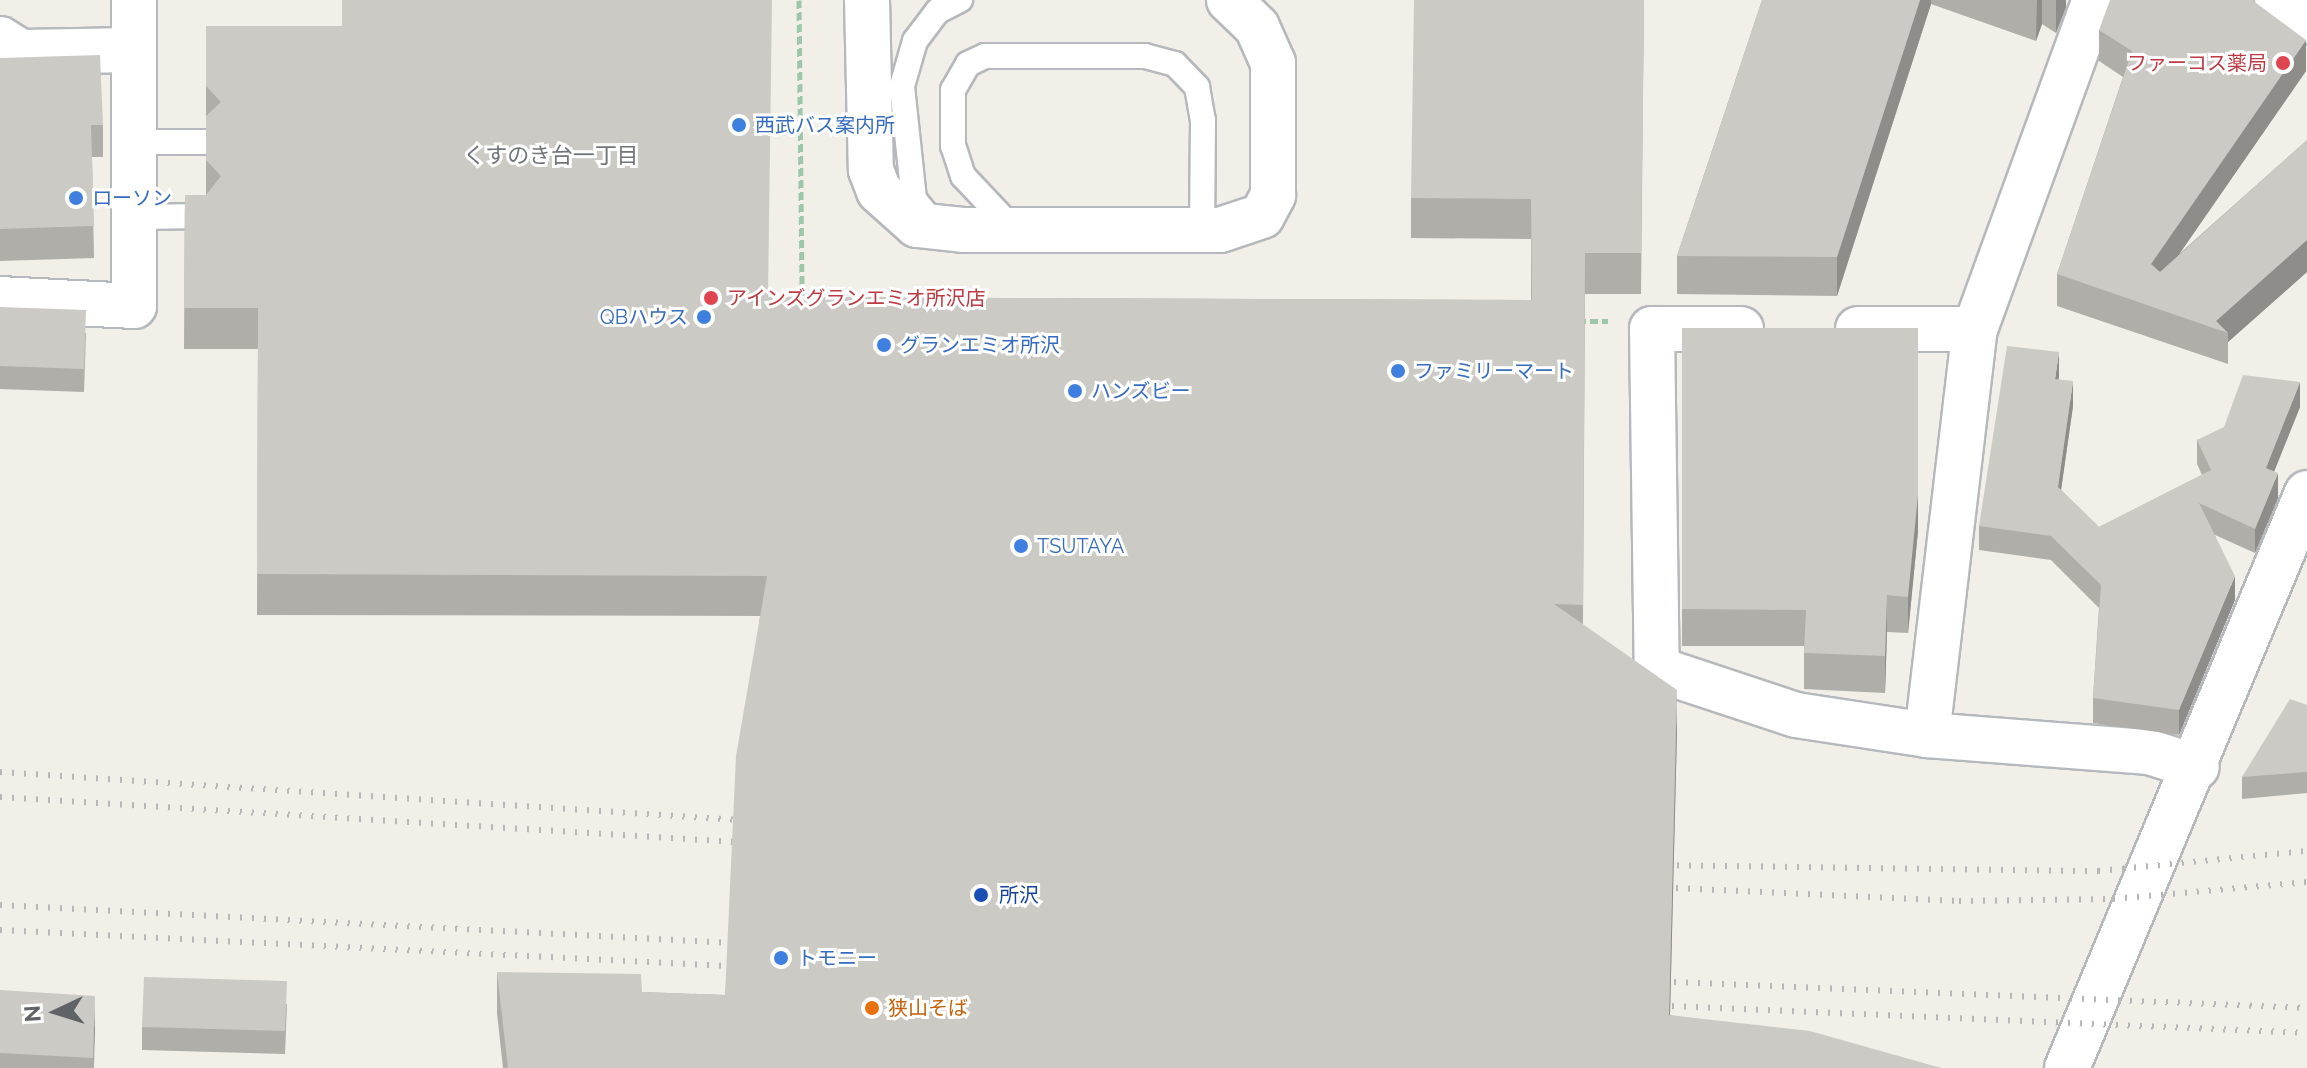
<!DOCTYPE html>
<html>
<head>
<meta charset="utf-8">
<style>
  body { margin:0 }
  #map { position:relative; width:2307px; height:1068px; overflow:hidden; background:#f1efe8; font-family:Raleway,"Noto Sans JP",sans-serif }
  div>[style] { position:absolute }
  [style*='--x'] { left:calc(var(--x)*1px); top:calc(var(--y)*1px); width:calc(var(--w)*1px); rotate:calc(var(--a)*1deg) }
  .path>* { height:5px; margin-top:-2.5px; transform-origin:0; background:repeating-linear-gradient(90deg,#9cc7a9 0 8px,transparent 0 12px) }
  .roads { filter:drop-shadow(2px 0 #b5b8bc) drop-shadow(-2px 0 #b5b8bc) drop-shadow(0 2px #b5b8bc) drop-shadow(0 -2px #b5b8bc) }
  .service>* { height:24px; margin:-12px; padding:0 12px; transform-origin:12px; border-radius:12px; background:#fff }
  .minor>* { height:44px; margin:-22px; padding:0 22px; transform-origin:22px; border-radius:22px; background:#fff }
  .tertiary>* { height:44px; margin:-22px; padding:0 22px; transform-origin:22px; border-radius:22px; background:#fff }
  .rail>* { height:6px; margin-top:-3px; transform-origin:0; background:repeating-linear-gradient(90deg,#b6b7b8 0 2px,transparent 0 12px) }
  .wall>* { inset:0; background:#afaea9 }
  .shaded-wall>* { inset:0; background:#8f8d8a }
  .building>* { inset:0; background:#cccac5 }
  .dots>* { width:22px; height:22px; translate:-50% -50%; box-sizing:border-box; border:4px solid #fff; border-radius:50% }
  span { translate:-50% -50%; white-space:nowrap; text-align:center; line-height:1.15; -webkit-text-stroke:6px #fff; paint-order:stroke }
  .health-label { font-size:20px; color:#be3a42 }
  .right { translate:-100% -50%; text-align:right }
  .left { translate:0 -50%; text-align:left }
  .shop-label { font-size:20px; color:#366cbe }
  .transit-label { font-size:20px; color:#164399 }
  .food-label { font-size:20px; color:#c56008 }
  .neighbourhood-label { font-size:22px; color:#70757a }
  .north { position:absolute; left:16px; top:972px; width:80px; height:80px; -webkit-text-stroke:6px #fff; paint-order:stroke; rotate:266deg; font-size:22px; font-weight:700; line-height:32px; text-align:center; color:#5f6368 }
  .north::after { content:''; display:block; margin:auto; width:28px; height:36px; background:#5f6368; clip-path:polygon(50% 0,100% 100%,50% 72%,0 100%) }
</style>
</head>
<body>
<div id="map">
  <div class="path">
    <i style="--x:799;--y:0;--w:303;--a:89.4"></i>
    <i style="--x:1578;--y:321;--w:30;--a:0"></i>
  </div>
  <div class="roads">
    <div class="service">
      <i style="--x:134;--y:142;--w:72;--a:0"></i>
      <i style="--x:134;--y:217;--w:72;--a:-0.8"></i>
      <i style="--x:930;--y:219;--w:26;--a:-129"></i>
      <i style="--x:914;--y:199;--w:114;--a:-96.1"></i>
      <i style="--x:902;--y:86;--w:47;--a:-73.9"></i>
      <i style="--x:915;--y:41;--w:38;--a:-53"></i>
      <i style="--x:938;--y:11;--w:25;--a:-27"></i>
      <i style="--x:1012;--y:228;--w:71;--a:-133.3"></i>
      <i style="--x:963;--y:176;--w:32;--a:-108"></i>
      <i style="--x:953;--y:146;--w:56;--a:-90"></i>
      <i style="--x:953;--y:90;--w:30;--a:-60"></i>
      <i style="--x:968;--y:64;--w:19;--a:-25"></i>
      <i style="--x:985;--y:56;--w:160;--a:0"></i>
      <i style="--x:1145;--y:56;--w:31;--a:15"></i>
      <i style="--x:1175;--y:64;--w:32;--a:46"></i>
      <i style="--x:1197;--y:87;--w:34;--a:80"></i>
      <i style="--x:1203;--y:120;--w:110;--a:90.5"></i>
    </div>
    <div class="minor">
      <i style="--x:2277;--y:0;--w:37;--a:35"></i>
      <i style="--x:0;--y:39;--w:25;--a:32"></i>
      <i style="--x:21;--y:52;--w:113;--a:-1"></i>
      <i style="--x:0;--y:299;--w:134;--a:3"></i>
      <i style="--x:134;--y:306;--w:306;--a:-90"></i>
      <i style="--x:1741;--y:329;--w:89;--a:180"></i>
      <i style="--x:1652;--y:329;--w:340;--a:89.2"></i>
      <i style="--x:1657;--y:669;--w:146;--a:18.3"></i>
      <i style="--x:1796;--y:715;--w:133;--a:8.7"></i>
      <i style="--x:1927;--y:735;--w:223;--a:4.4"></i>
      <i style="--x:2149;--y:752;--w:50;--a:17.4"></i>
      <i style="--x:1858;--y:329;--w:117;--a:0"></i>
      <i style="--x:1927;--y:735;--w:409;--a:-83.3"></i>
      <i style="--x:1975;--y:329;--w:350;--a:-70"></i>
      <i style="--x:2067;--y:1068;--w:623;--a:-67.34"></i>
    </div>
    <div class="tertiary">
      <i style="--x:867;--y:0;--w:170;--a:88.7"></i>
      <i style="--x:871;--y:170;--w:22;--a:69"></i>
      <i style="--x:879;--y:191;--w:51;--a:41.8"></i>
      <i style="--x:917;--y:225;--w:46;--a:6.2"></i>
      <i style="--x:963;--y:230;--w:257;--a:0"></i>
      <i style="--x:1220;--y:230;--w:44;--a:-18.4"></i>
      <i style="--x:1262;--y:216;--w:24;--a:-62"></i>
      <i style="--x:1273;--y:195;--w:132;--a:-90"></i>
      <i style="--x:1273;--y:63;--w:39;--a:-114"></i>
      <i style="--x:1257;--y:27;--w:39;--a:-136"></i>
    </div>
  </div>
  <div class="rail">
    <i style="--x:0;--y:772;--w:756;--a:3.72"></i>
    <i style="--x:0;--y:797;--w:754;--a:3.5"></i>
    <i style="--x:1653;--y:865;--w:445;--a:0.8"></i>
    <i style="--x:2098;--y:871;--w:210;--a:-5.5"></i>
    <i style="--x:1652;--y:887;--w:307;--a:2.6"></i>
    <i style="--x:1959;--y:901;--w:154;--a:-0.7"></i>
    <i style="--x:2113;--y:899;--w:195;--a:-5"></i>
    <i style="--x:0;--y:905;--w:752;--a:2.97"></i>
    <i style="--x:0;--y:930;--w:749;--a:2.83"></i>
    <i style="--x:1650;--y:981;--w:658;--a:2.35"></i>
    <i style="--x:1648;--y:1005;--w:660;--a:2.43"></i>
  </div>
  <div class="wall">
    <i style="clip-path:polygon(1644px 0,1641px 294px,1585px 294px,1583px 625px,1677px 731px,1670px 1015px,1941px 1068px,503px 1068px,497px 1013px,497px 972px,642px 992px,725px 995px,760px 616px,257px 615px,258px 349px,184px 349px,185px 195px,206px 195px,206px 26px,768px 297px,1531px 300px,1531px 239px,1411px 238px,1411px 198px)"></i>
    <i style="clip-path:polygon(1762px 0,2066px 0,2066px 7px,2056px 33px,2042px 24px,2036px 41px,1931px 4px,1837px 296px,1677px 294px,1677px 256px)"></i>
    <i style="clip-path:polygon(2099px 30px,2306px 71px,2179px 254px,2307px 140px,2307px 272px,2228px 342px,2228px 364px,2057px 306px,2057px 274px,2123px 77px,2099px 61px)"></i>
    <i style="clip-path:polygon(0 58px,103px 125px,103px 157px,92px 157px,94px 258px,0 261px)"></i>
    <i style="clip-path:polygon(0 307px,86px 333px,84px 392px,0 389px)"></i>
    <i style="clip-path:polygon(1682px 328px,1918px 531px,1908px 633px,1887px 632px,1885px 693px,1804px 689px,1804px 646px,1682px 646px)"></i>
    <i style="clip-path:polygon(2059px 379px,2073px 406px,2061px 490px,2099px 527px,2202px 475px,2197px 464px,2197px 440px,2300px 407px,2274px 471px,2278px 498px,2255px 553px,2215px 535px,2235px 600px,2179px 735px,2093px 723px,2093px 698px,2099px 608px,2051px 560px,1979px 550px,1979px 526px)"></i>
    <i style="clip-path:polygon(2307px 705px,2307px 793px,2242px 799px,2242px 777px)"></i>
    <i style="clip-path:polygon(0 990px,95px 1028px,94px 1068px,0 1068px)"></i>
    <i style="clip-path:polygon(287px 1004px,285px 1054px,142px 1050px,142px 1027px)"></i>
  </div>
  <div class="shaded-wall">
    <i style="clip-path:polygon(1920px 0,1931px 0,1931px 4px,1837px 296px,1837px 257px)"></i>
    <i style="clip-path:polygon(2037px 0,2042px 0,2042px 24px,2036px 41px)"></i>
    <i style="clip-path:polygon(2056px 0,2066px 0,2066px 7px,2056px 33px)"></i>
    <i style="clip-path:polygon(2306px 40px,2306px 71px,2151px 295px,2151px 264px)"></i>
    <i style="clip-path:polygon(2307px 240px,2307px 272px,2228px 342px,2228px 333px,2216px 321px)"></i>
    <i style="clip-path:polygon(1918px 328px,1918px 531px,1908px 633px,1908px 597px)"></i>
    <i style="clip-path:polygon(2059px 352px,2059px 377px,2055px 404px,2055px 379px)"></i>
    <i style="clip-path:polygon(2073px 381px,2073px 406px,2058px 511px,2058px 487px)"></i>
    <i style="clip-path:polygon(2300px 382px,2300px 407px,2266px 492px,2266px 468px)"></i>
    <i style="clip-path:polygon(2278px 473px,2278px 498px,2255px 553px,2255px 529px)"></i>
    <i style="clip-path:polygon(2235px 576px,2235px 600px,2179px 735px,2179px 710px)"></i>
    <i style="clip-path:polygon(1887px 595px,1887px 632px,1885px 693px,1885px 656px)"></i>
    <i style="clip-path:polygon(1677px 690px,1677px 731px,1669px 1056px,1669px 1015px)"></i>
    <i style="clip-path:polygon(95px 996px,95px 1028px,93px 1068px)"></i>
  </div>
  <div class="building">
    <i style="clip-path:polygon(342px 0,772px 0,768px 297px,1532px 300px,1531px 199px,1411px 198px,1414px 0,1644px 0,1641px 253px,1585px 253px,1583px 605px,1554px 604px,1677px 690px,1669px 1015px,1810px 1031px,1941px 1068px,508px 1068px,497px 972px,641px 974px,642px 992px,725px 995px,736px 756px,767px 576px,257px 574px,258px 308px,184px 308px,185px 195px,206px 195px,221px 176px,206px 160px,206px 116px,221px 102px,206px 86px,206px 26px,342px 26px)"></i>
    <i style="clip-path:polygon(1762px 0,1920px 0,1837px 257px,1677px 256px)"></i>
    <i style="clip-path:polygon(2110px 0,2252px 0,2306px 40px,2151px 264px,2160px 272px,2307px 140px,2307px 240px,2216px 321px,2228px 333px,2057px 274px,2132px 51px,2099px 30px)"></i>
    <i style="clip-path:polygon(100px 55px,103px 125px,91px 125px,94px 226px,0 229px,0 58px)"></i>
    <i style="clip-path:polygon(0 307px,86px 310px,84px 369px,0 366px)"></i>
    <i style="clip-path:polygon(1682px 328px,1918px 328px,1918px 495px,1908px 597px,1887px 595px,1885px 656px,1804px 653px,1806px 610px,1682px 609px)"></i>
    <i style="clip-path:polygon(2007px 346px,2059px 352px,2055px 379px,2073px 381px,2058px 487px,2099px 527px,2211px 470px,2197px 440px,2224px 427px,2243px 375px,2300px 382px,2266px 468px,2278px 473px,2255px 529px,2199px 503px,2235px 576px,2179px 710px,2093px 698px,2101px 585px,2051px 536px,1979px 526px)"></i>
    <i style="clip-path:polygon(2290px 699px,2307px 705px,2307px 772px,2242px 777px)"></i>
    <i style="clip-path:polygon(144px 977px,287px 981px,285px 1031px,142px 1027px)"></i>
    <i style="clip-path:polygon(0 990px,95px 996px,93px 1058px,0 1053px)"></i>
  </div>
  <div class="dots">
    <i style="left:2283px;top:63px;background:#e0444e"></i>
    <i style="left:739px;top:125px;background:#3f7fe0"></i>
    <i style="left:76px;top:198px;background:#3f7fe0"></i>
    <i style="left:711px;top:298px;background:#e0444e"></i>
    <i style="left:704px;top:317px;background:#3f7fe0"></i>
    <i style="left:884px;top:345px;background:#3f7fe0"></i>
    <i style="left:1398px;top:371px;background:#3f7fe0"></i>
    <i style="left:1075px;top:391px;background:#3f7fe0"></i>
    <i style="left:1021px;top:546px;background:#3f7fe0"></i>
    <i style="left:981px;top:895px;background:#1a4fb4"></i>
    <i style="left:781px;top:958px;background:#3f7fe0"></i>
    <i style="left:872px;top:1008px;background:#e8710a"></i>
  </div>
  <div class="health-label">
    <span class="right" style="left:2267px;top:63px">ファーコス薬局</span>
    <span class="left" style="left:727px;top:298px">アインズグランエミオ所沢店</span>
  </div>
  <div class="shop-label">
    <span class="left" style="left:755px;top:125px">西武バス案内所</span>
    <span class="left" style="left:92px;top:198px">ローソン</span>
    <span class="right" style="left:688px;top:317px">QBハウス</span>
    <span class="left" style="left:900px;top:345px">グランエミオ所沢</span>
    <span class="left" style="left:1414px;top:371px">ファミリーマート</span>
    <span class="left" style="left:1091px;top:391px">ハンズビー</span>
    <span class="left" style="left:1037px;top:546px">TSUTAYA</span>
    <span class="left" style="left:797px;top:958px">トモニー</span>
  </div>
  <div class="transit-label">
    <span class="left" style="left:999px;top:895px">所沢</span>
  </div>
  <div class="food-label">
    <span class="left" style="left:888px;top:1008px">狭山そば</span>
  </div>
  <div class="neighbourhood-label">
    <span style="left:551px;top:156px">くすのき台一丁目</span>
  </div>
  <div class="north">N</div>
</div>
</body>
</html>
